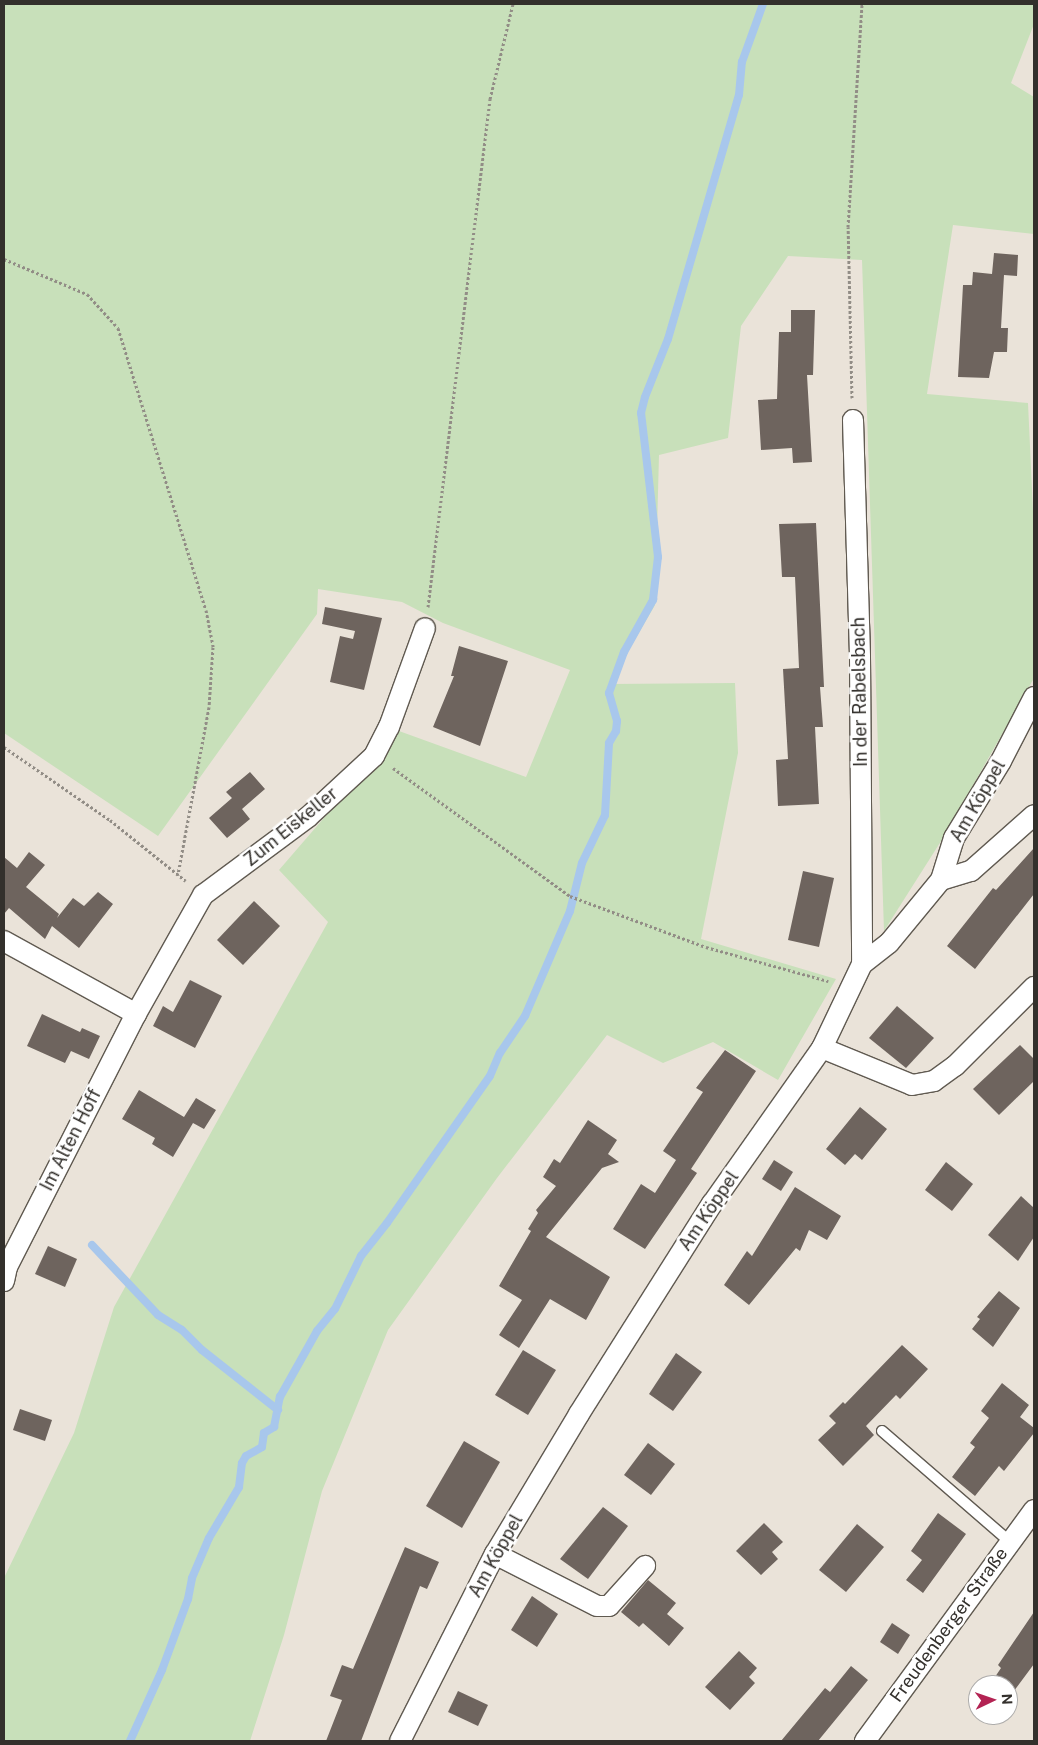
<!DOCTYPE html>
<html>
<head>
<meta charset="utf-8">
<style>
  body { margin:0 }
  #map { position:relative; width:1038px; height:1745px; overflow:hidden; background:#eae3d9; font-family:"Public Sans",sans-serif }
  div>[style] { position:absolute }
  [style*='--x'] { left:calc(var(--x)*1px); top:calc(var(--y)*1px); width:calc(var(--w)*1px); rotate:calc(var(--a)*1deg) }
  .green>* { inset:0; background:#c8e0ba }
  .stream>* { height:8px; margin:-4px; padding:0 4px; transform-origin:4px; border-radius:4px; background:#a8c7ec }
  .building>* { inset:0; background:#6e645e }
  .path>* { height:3px; margin-top:-1.5px; transform-origin:0; background:repeating-linear-gradient(90deg,#928d86 0 2.5px,transparent 0 5px) }
  .roads { filter:drop-shadow(1px 0 #605a51) drop-shadow(-1px 0 #605a51) drop-shadow(0 1px #605a51) drop-shadow(0 -1px #605a51) }
  .service>* { height:10px; margin:-5px; padding:0 5px; transform-origin:5px; border-radius:5px; background:#fff }
  .minor>* { height:20px; margin:-10px; padding:0 10px; transform-origin:10px; border-radius:10px; background:#fff }
  span { translate:-50% -50%; white-space:nowrap; text-align:center; line-height:1.15; -webkit-text-stroke:5px #fff; paint-order:stroke }
  .street-label { font-size:18px; color:#33302c }
  .frame { position:absolute; inset:0; border:5px solid #33302c; pointer-events:none }
  .north { position:absolute; left:968px; top:1675px; width:50px; height:50px; box-sizing:border-box; background:#fff; border:1px solid #adacab; border-radius:50%; rotate:87deg; font-size:14px; font-weight:700; line-height:20px; text-align:center; color:#33302c }
  .north::after { content:''; display:block; margin:auto; width:18px; height:22px; background:#b32353; clip-path:polygon(50% 0,100% 100%,50% 72%,0 100%) }
</style>
</head>
<body>
<div id="map">
  <div class="green">
    <i style="clip-path:polygon(4px 4px,1034px 4px,1034px 24px,1011px 83px,1034px 97px,1034px 234px,953px 225px,927px 394px,1028px 403px,1034px 533px,1034px 678px,943px 838px,884px 931px,862px 260px,788px 256px,741px 326px,728px 438px,659px 455px,655px 605px,609px 684px,735px 683px,738px 753px,701px 939px,836px 979px,778px 1080px,713px 1042px,663px 1063px,607px 1035px,497px 1178px,388px 1330px,322px 1491px,284px 1635px,250px 1741px,4px 1741px,4px 1578px,74px 1433px,114px 1307px,328px 922px,279px 870px,399px 731px,526px 777px,570px 670px,443px 623px,402px 602px,318px 589px,317px 614px,158px 836px,4px 733px)"></i>
  </div>
  <div class="stream">
    <i style="--x:92;--y:1245;--w:96;--a:46.7"></i>
    <i style="--x:158;--y:1315;--w:28;--a:32"></i>
    <i style="--x:182;--y:1330;--w:28;--a:45"></i>
    <i style="--x:202;--y:1350;--w:97;--a:38.3"></i>
    <i style="--x:130;--y:1741;--w:78;--a:-65.7"></i>
    <i style="--x:162;--y:1670;--w:76;--a:-69.9"></i>
    <i style="--x:188;--y:1599;--w:21;--a:-79"></i>
    <i style="--x:192;--y:1578;--w:43;--a:-67"></i>
    <i style="--x:209;--y:1538;--w:59;--a:-59.5"></i>
    <i style="--x:239;--y:1487;--w:24;--a:-83"></i>
    <i style="--x:242;--y:1463;--w:8;--a:-60"></i>
    <i style="--x:246;--y:1456;--w:18;--a:-29"></i>
    <i style="--x:262;--y:1447;--w:14;--a:-82"></i>
    <i style="--x:264;--y:1433;--w:12;--a:-31"></i>
    <i style="--x:274;--y:1427;--w:31;--a:-79"></i>
    <i style="--x:280;--y:1397;--w:76;--a:-60.7"></i>
    <i style="--x:317;--y:1331;--w:28;--a:-51"></i>
    <i style="--x:335;--y:1309;--w:59;--a:-63.9"></i>
    <i style="--x:361;--y:1256;--w:42;--a:-51.8"></i>
    <i style="--x:387;--y:1223;--w:179;--a:-55"></i>
    <i style="--x:490;--y:1076;--w:25;--a:-67"></i>
    <i style="--x:500;--y:1053;--w:45;--a:-56"></i>
    <i style="--x:525;--y:1016;--w:114;--a:-66.8"></i>
    <i style="--x:570;--y:911;--w:49;--a:-76"></i>
    <i style="--x:582;--y:863;--w:53;--a:-64.4"></i>
    <i style="--x:605;--y:815;--w:72;--a:-86.8"></i>
    <i style="--x:609;--y:743;--w:14;--a:-60"></i>
    <i style="--x:616;--y:731;--w:10;--a:-84"></i>
    <i style="--x:617;--y:721;--w:29;--a:-106"></i>
    <i style="--x:609;--y:693;--w:44;--a:-69.9"></i>
    <i style="--x:624;--y:652;--w:60;--a:-60.9"></i>
    <i style="--x:653;--y:600;--w:43;--a:-83.4"></i>
    <i style="--x:658;--y:557;--w:145;--a:-96.7"></i>
    <i style="--x:641;--y:413;--w:16;--a:-76"></i>
    <i style="--x:645;--y:397;--w:62;--a:-68.4"></i>
    <i style="--x:668;--y:339;--w:254;--a:-73.8"></i>
    <i style="--x:739;--y:95;--w:33;--a:-85"></i>
    <i style="--x:742;--y:62;--w:62;--a:-70.1"></i>
  </div>
  <div class="building">
    <i style="clip-path:polygon(994px 253px,1018px 255px,1017px 276px,1004px 275px,1001px 328px,1008px 328px,1007px 352px,994px 352px,989px 378px,958px 377px,963px 285px,972px 285px,973px 272px,992px 274px)"></i>
    <i style="clip-path:polygon(791px 310px,815px 310px,813px 375px,807px 375px,812px 462px,793px 463px,792px 448px,761px 450px,758px 400px,777px 399px,779px 332px,791px 332px)"></i>
    <i style="clip-path:polygon(816px 523px,824px 687px,820px 687px,823px 727px,815px 727px,819px 804px,778px 806px,776px 760px,788px 759px,783px 669px,799px 668px,795px 577px,782px 577px,779px 524px)"></i>
    <i style="clip-path:polygon(325px 607px,382px 618px,364px 690px,330px 682px,340px 636px,353px 639px,355px 631px,322px 624px)"></i>
    <i style="clip-path:polygon(459px 646px,508px 661px,480px 746px,433px 727px,454px 676px,451px 676px)"></i>
    <i style="clip-path:polygon(250px 772px,265px 789px,242px 809px,250px 819px,227px 838px,209px 818px,232px 798px,226px 792px)"></i>
    <i style="clip-path:polygon(1034px 848px,1034px 894px,975px 969px,947px 946px,993px 888px,996px 890px)"></i>
    <i style="clip-path:polygon(29px 852px,45px 865px,26px 887px,59px 914px,57px 918px,73px 898px,84px 906px,98px 892px,113px 904px,79px 948px,52px 926px,45px 939px,9px 908px,4px 914px,4px 857px,17px 868px)"></i>
    <i style="clip-path:polygon(803px 871px,834px 878px,819px 947px,788px 940px)"></i>
    <i style="clip-path:polygon(254px 901px,280px 926px,243px 965px,217px 940px)"></i>
    <i style="clip-path:polygon(190px 980px,222px 996px,195px 1048px,153px 1026px,163px 1006px,173px 1012px)"></i>
    <i style="clip-path:polygon(897px 1006px,934px 1038px,906px 1068px,869px 1038px)"></i>
    <i style="clip-path:polygon(42px 1014px,80px 1032px,82px 1028px,100px 1036px,89px 1059px,71px 1051px,65px 1063px,27px 1046px)"></i>
    <i style="clip-path:polygon(1020px 1045px,1034px 1059px,1034px 1081px,999px 1115px,973px 1089px)"></i>
    <i style="clip-path:polygon(725px 1050px,756px 1071px,691px 1169px,697px 1173px,645px 1249px,613px 1229px,641px 1184px,655px 1193px,676px 1160px,663px 1151px,703px 1092px,696px 1088px)"></i>
    <i style="clip-path:polygon(139px 1090px,184px 1117px,196px 1098px,216px 1110px,204px 1129px,193px 1123px,173px 1157px,152px 1144px,155px 1138px,122px 1119px)"></i>
    <i style="clip-path:polygon(860px 1107px,887px 1129px,862px 1160px,855px 1154px,845px 1165px,826px 1149px)"></i>
    <i style="clip-path:polygon(588px 1120px,617px 1140px,608px 1154px,619px 1162px,602px 1168px,546px 1237px,610px 1277px,586px 1320px,550px 1299px,519px 1348px,499px 1335px,522px 1300px,499px 1286px,531px 1231px,528px 1229px,538px 1213px,536px 1210px,556px 1186px,543px 1177px,554px 1159px,560px 1163px)"></i>
    <i style="clip-path:polygon(774px 1160px,793px 1172px,781px 1191px,762px 1179px)"></i>
    <i style="clip-path:polygon(946px 1162px,973px 1184px,952px 1211px,925px 1190px)"></i>
    <i style="clip-path:polygon(795px 1187px,841px 1216px,827px 1240px,809px 1230px,800px 1251px,796px 1248px,749px 1305px,724px 1285px,747px 1251px,752px 1256px)"></i>
    <i style="clip-path:polygon(1021px 1196px,1034px 1208px,1034px 1237px,1018px 1261px,988px 1235px)"></i>
    <i style="clip-path:polygon(48px 1246px,77px 1259px,65px 1287px,35px 1274px)"></i>
    <i style="clip-path:polygon(999px 1291px,1020px 1308px,993px 1347px,972px 1329px,980px 1319px,977px 1317px)"></i>
    <i style="clip-path:polygon(902px 1345px,928px 1369px,900px 1399px,896px 1395px,866px 1426px,874px 1435px,843px 1466px,818px 1440px,836px 1423px,829px 1416px,843px 1402px,845px 1404px)"></i>
    <i style="clip-path:polygon(523px 1350px,556px 1370px,528px 1415px,495px 1395px)"></i>
    <i style="clip-path:polygon(676px 1353px,702px 1372px,673px 1411px,649px 1394px)"></i>
    <i style="clip-path:polygon(1002px 1383px,1029px 1405px,1020px 1417px,1034px 1428px,1034px 1433px,1004px 1471px,999px 1466px,975px 1496px,952px 1477px,975px 1447px,970px 1443px,989px 1418px,981px 1411px)"></i>
    <i style="clip-path:polygon(20px 1409px,52px 1420px,45px 1441px,13px 1430px)"></i>
    <i style="clip-path:polygon(464px 1441px,500px 1462px,462px 1528px,426px 1506px)"></i>
    <i style="clip-path:polygon(648px 1443px,675px 1464px,651px 1495px,624px 1475px)"></i>
    <i style="clip-path:polygon(603px 1507px,628px 1526px,588px 1579px,560px 1559px)"></i>
    <i style="clip-path:polygon(938px 1513px,966px 1534px,923px 1593px,906px 1580px,922px 1560px,911px 1551px)"></i>
    <i style="clip-path:polygon(764px 1523px,783px 1542px,772px 1552px,778px 1559px,761px 1575px,736px 1551px)"></i>
    <i style="clip-path:polygon(857px 1524px,884px 1547px,846px 1592px,819px 1570px)"></i>
    <i style="clip-path:polygon(405px 1547px,439px 1562px,427px 1589px,420px 1586px,361px 1741px,326px 1741px,342px 1700px,330px 1696px,342px 1665px,353px 1669px)"></i>
    <i style="clip-path:polygon(648px 1580px,676px 1603px,667px 1614px,684px 1628px,669px 1646px,643px 1623px,639px 1627px,621px 1612px)"></i>
    <i style="clip-path:polygon(532px 1596px,558px 1614px,537px 1647px,511px 1630px)"></i>
    <i style="clip-path:polygon(1034px 1612px,1034px 1664px,1014px 1691px,995px 1677px,1001px 1668px,998px 1665px)"></i>
    <i style="clip-path:polygon(892px 1623px,910px 1635px,898px 1654px,880px 1642px)"></i>
    <i style="clip-path:polygon(739px 1651px,757px 1668px,749px 1677px,755px 1683px,730px 1710px,705px 1687px)"></i>
    <i style="clip-path:polygon(851px 1666px,868px 1680px,818px 1741px,781px 1741px,825px 1688px,830px 1692px)"></i>
    <i style="clip-path:polygon(458px 1691px,488px 1705px,478px 1726px,448px 1712px)"></i>
  </div>
  <div class="path">
    <i style="--x:4;--y:259;--w:90;--a:22.9"></i>
    <i style="--x:87;--y:294;--w:46;--a:47.6"></i>
    <i style="--x:118;--y:328;--w:295;--a:72.7"></i>
    <i style="--x:206;--y:610;--w:38;--a:79"></i>
    <i style="--x:213;--y:647;--w:60;--a:93.8"></i>
    <i style="--x:209;--y:707;--w:171;--a:100.5"></i>
    <i style="--x:852;--y:398;--w:171;--a:-91.3"></i>
    <i style="--x:848;--y:227;--w:223;--a:-86.4"></i>
    <i style="--x:428;--y:607;--w:512;--a:-83.04"></i>
    <i style="--x:490;--y:99;--w:98;--a:-76.4"></i>
    <i style="--x:4;--y:747;--w:129;--a:34.6"></i>
    <i style="--x:110;--y:820;--w:97;--a:38.8"></i>
    <i style="--x:393;--y:768;--w:218;--a:35.9"></i>
    <i style="--x:570;--y:896;--w:145;--a:20.6"></i>
    <i style="--x:706;--y:947;--w:127;--a:15.6"></i>
  </div>
  <div class="roads">
    <div class="service">
      <i style="--x:882;--y:1431;--w:169;--a:40.9"></i>
    </div>
    <div class="minor">
      <i style="--x:853;--y:420;--w:237;--a:88.3"></i>
      <i style="--x:860;--y:657;--w:307;--a:89.6"></i>
      <i style="--x:941;--y:880;--w:31;--a:-17"></i>
      <i style="--x:971;--y:871;--w:84;--a:-41.6"></i>
      <i style="--x:4;--y:941;--w:151;--a:28.9"></i>
      <i style="--x:822;--y:1048;--w:97;--a:22.3"></i>
      <i style="--x:912;--y:1085;--w:22;--a:-10"></i>
      <i style="--x:934;--y:1081;--w:26;--a:-36"></i>
      <i style="--x:955;--y:1066;--w:112;--a:-45"></i>
      <i style="--x:4;--y:1281;--w:14;--a:-78"></i>
      <i style="--x:7;--y:1267;--w:284;--a:-63"></i>
      <i style="--x:136;--y:1014;--w:137;--a:-60.6"></i>
      <i style="--x:203;--y:895;--w:131;--a:-36.6"></i>
      <i style="--x:308;--y:817;--w:90;--a:-42.7"></i>
      <i style="--x:374;--y:756;--w:33;--a:-63"></i>
      <i style="--x:389;--y:727;--w:105;--a:-70"></i>
      <i style="--x:495;--y:1554;--w:114;--a:27"></i>
      <i style="--x:597;--y:1606;--w:12;--a:0"></i>
      <i style="--x:609;--y:1606;--w:54;--a:-48"></i>
      <i style="--x:400;--y:1741;--w:210;--a:-63.1"></i>
      <i style="--x:495;--y:1554;--w:163;--a:-59"></i>
      <i style="--x:579;--y:1414;--w:249;--a:-57.7"></i>
      <i style="--x:712;--y:1204;--w:191;--a:-54.8"></i>
      <i style="--x:822;--y:1048;--w:93;--a:-64.5"></i>
      <i style="--x:862;--y:964;--w:34;--a:-38"></i>
      <i style="--x:889;--y:943;--w:82;--a:-50.5"></i>
      <i style="--x:941;--y:880;--w:44;--a:-72.8"></i>
      <i style="--x:954;--y:838;--w:90;--a:-58.6"></i>
      <i style="--x:1001;--y:761;--w:72;--a:-62.7"></i>
      <i style="--x:865;--y:1741;--w:286;--a:-53.8"></i>
    </div>
  </div>
  <div class="street-label">
    <span style="left:860px;top:692px;rotate:-91deg">In der Rabelsbach</span>
    <span style="left:978px;top:801px;rotate:-60deg">Am Köppel</span>
    <span style="left:291px;top:827px;rotate:-39deg">Zum Eiskeller</span>
    <span style="left:71px;top:1140px;rotate:-63deg">Im Alten Hoff</span>
    <span style="left:709px;top:1211px;rotate:-56deg">Am Köppel</span>
    <span style="left:496px;top:1556px;rotate:-61deg">Am Köppel</span>
    <span style="left:949px;top:1625px;rotate:-54deg">Freudenberger Straße</span>
  </div>
  <div class="frame"></div>
  <div class="north">N</div>
</div>
</body>
</html>
